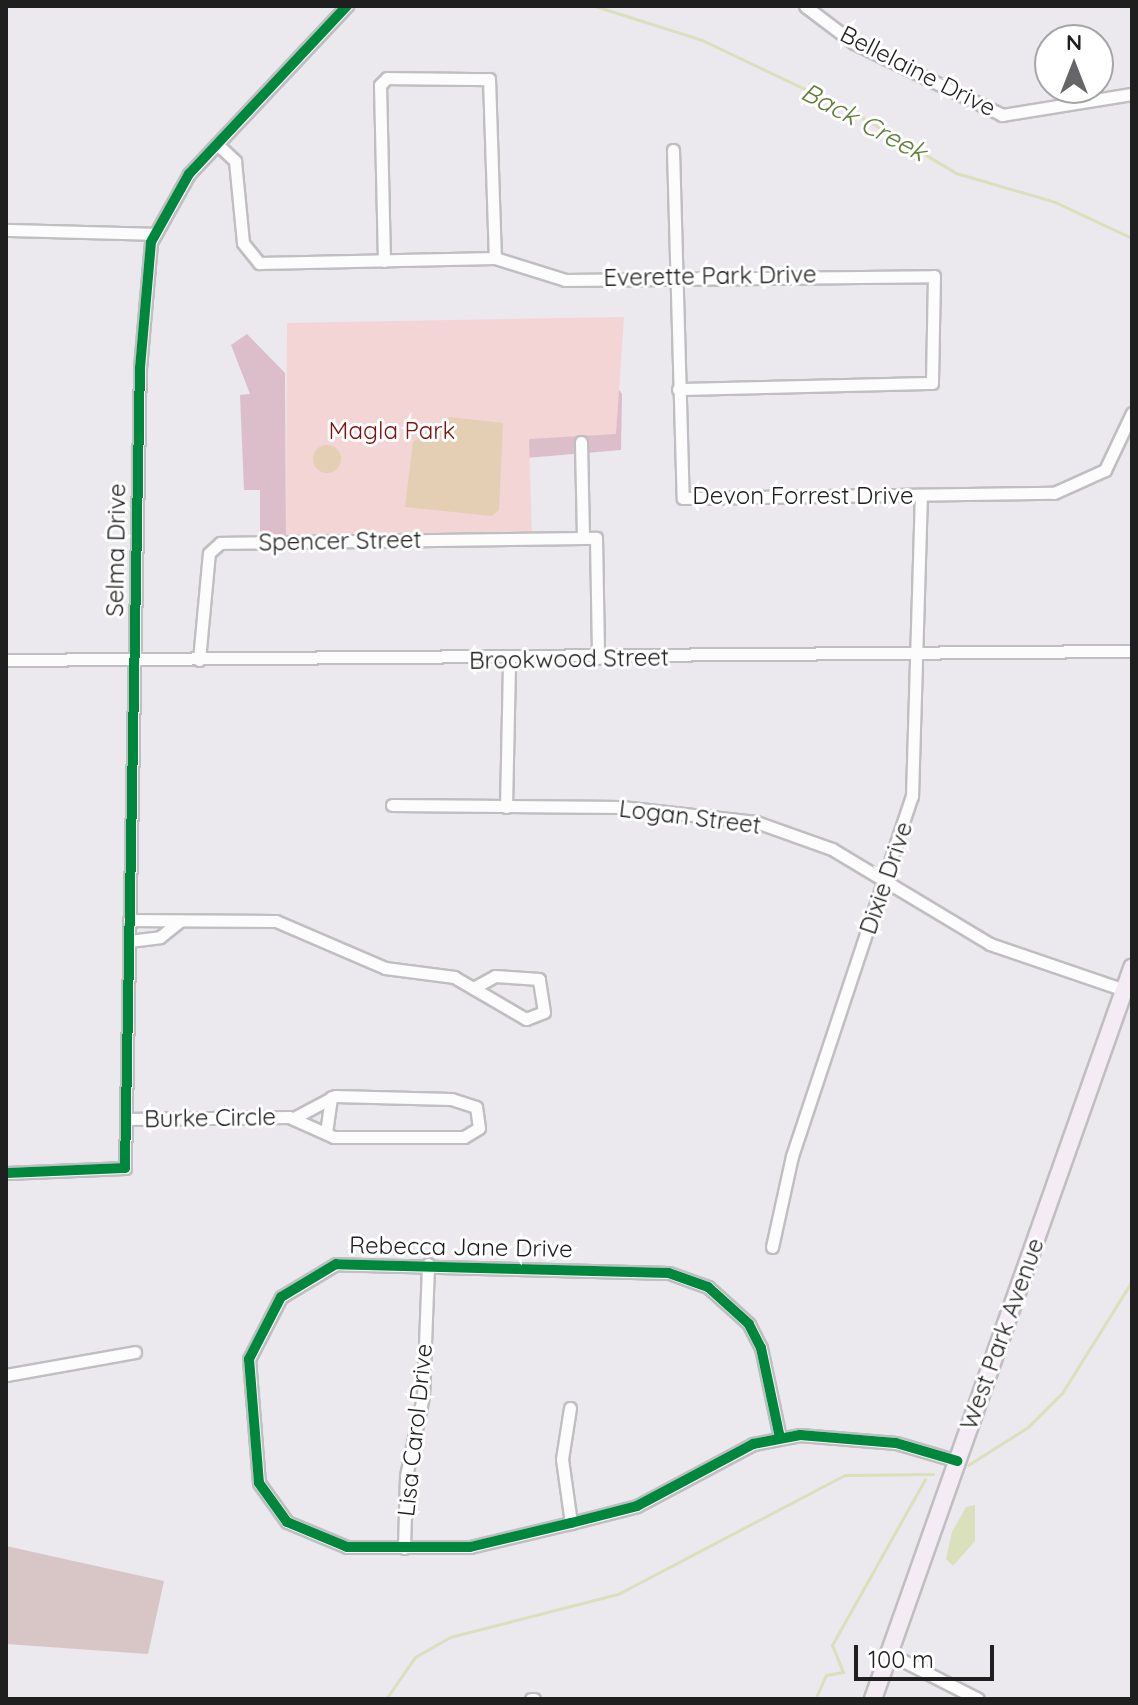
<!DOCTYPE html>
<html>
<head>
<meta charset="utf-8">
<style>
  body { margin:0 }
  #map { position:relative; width:1138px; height:1705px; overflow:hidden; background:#ebe8ee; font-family:Quicksand,sans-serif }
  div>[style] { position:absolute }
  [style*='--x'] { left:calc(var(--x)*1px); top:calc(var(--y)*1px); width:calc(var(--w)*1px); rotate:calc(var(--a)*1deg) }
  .forest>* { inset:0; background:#dcbeca }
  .cemetery>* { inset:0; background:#d8c6c7 }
  .park>* { inset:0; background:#f3d5d6 }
  .pitch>* { inset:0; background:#e4ceb4 }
  .round { border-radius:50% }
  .water>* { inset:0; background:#dae0bc }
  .stream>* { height:3px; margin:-1.5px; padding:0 1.5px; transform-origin:1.5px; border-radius:1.5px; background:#dae0bc }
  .roads { filter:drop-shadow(2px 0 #c0bec1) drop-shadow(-2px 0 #c0bec1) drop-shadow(0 2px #c0bec1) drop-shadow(0 -2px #c0bec1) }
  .minor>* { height:11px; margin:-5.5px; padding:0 5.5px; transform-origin:5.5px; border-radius:5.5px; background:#fcfcfc }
  .secondary>* { height:16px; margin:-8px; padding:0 8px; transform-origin:8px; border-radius:8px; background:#f4ebf4 }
  .cycleway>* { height:10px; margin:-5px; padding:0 5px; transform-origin:5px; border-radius:5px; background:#00873e }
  span { translate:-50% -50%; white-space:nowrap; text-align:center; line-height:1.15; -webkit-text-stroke:6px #fff; paint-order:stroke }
  .street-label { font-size:24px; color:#1f1f1f }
  .park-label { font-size:24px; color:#7e110d }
  .water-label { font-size:26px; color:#60803a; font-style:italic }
  .frame { position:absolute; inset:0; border:8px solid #1f1f1f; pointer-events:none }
  .north { position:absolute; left:1034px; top:24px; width:80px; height:80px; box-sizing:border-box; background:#fff; border:2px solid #a5a5a5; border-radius:50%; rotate:0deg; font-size:22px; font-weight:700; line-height:32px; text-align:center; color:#1f1f1f }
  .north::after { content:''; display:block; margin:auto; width:28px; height:36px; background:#666567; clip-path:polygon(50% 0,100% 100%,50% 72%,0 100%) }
  .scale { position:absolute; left:854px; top:1645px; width:140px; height:36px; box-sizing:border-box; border:4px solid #1f1f1f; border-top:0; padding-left:10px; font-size:24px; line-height:28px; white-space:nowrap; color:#1f1f1f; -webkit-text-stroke:6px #fff; paint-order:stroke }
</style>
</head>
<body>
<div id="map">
  <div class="forest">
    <i style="clip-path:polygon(247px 334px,285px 373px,286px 542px,260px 542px,260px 490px,244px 490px,240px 395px,250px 394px,231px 345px)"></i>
    <i style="clip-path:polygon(614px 383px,622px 394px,621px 450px,526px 458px,525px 418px)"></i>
  </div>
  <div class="cemetery">
    <i style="clip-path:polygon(6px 1546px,164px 1581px,148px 1654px,6px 1644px)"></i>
  </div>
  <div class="park">
    <i style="clip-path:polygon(624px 317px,616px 434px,529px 439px,532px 538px,286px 542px,287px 323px)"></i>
  </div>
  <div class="pitch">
    <i style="clip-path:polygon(449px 417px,503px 423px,499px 510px,492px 516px,405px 507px,413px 442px)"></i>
    <i class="round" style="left:313px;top:445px;width:28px;height:28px"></i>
  </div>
  <div class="water">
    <i style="clip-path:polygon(975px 1505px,975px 1541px,953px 1566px,946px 1559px,952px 1532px,966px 1507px)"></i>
  </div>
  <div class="stream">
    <i style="--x:595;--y:6;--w:112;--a:17.6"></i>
    <i style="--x:702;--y:40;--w:167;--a:25.5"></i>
    <i style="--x:853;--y:112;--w:120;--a:30.6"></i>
    <i style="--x:956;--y:173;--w:103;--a:16.3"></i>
    <i style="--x:1055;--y:202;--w:85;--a:25.1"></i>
    <i style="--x:968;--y:1465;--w:71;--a:-32.3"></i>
    <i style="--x:1028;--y:1427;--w:48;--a:-45"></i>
    <i style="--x:1062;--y:1393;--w:132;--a:-58"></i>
    <i style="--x:817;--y:1695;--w:22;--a:-66"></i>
    <i style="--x:826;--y:1675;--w:17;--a:-10"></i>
    <i style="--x:843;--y:1672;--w:29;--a:-112"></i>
    <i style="--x:832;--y:1645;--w:190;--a:-60.7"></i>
    <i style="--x:386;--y:1699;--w:51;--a:-55.4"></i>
    <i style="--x:415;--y:1657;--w:40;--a:-29.7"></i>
    <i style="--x:450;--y:1637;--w:173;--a:-14.4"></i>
    <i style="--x:618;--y:1594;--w:256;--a:-27.7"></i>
    <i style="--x:845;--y:1475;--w:88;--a:-0.7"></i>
  </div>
  <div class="roads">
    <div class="minor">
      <i style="--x:805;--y:6;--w:61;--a:37.1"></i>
      <i style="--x:854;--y:43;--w:165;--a:25.9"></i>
      <i style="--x:1002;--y:115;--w:132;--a:-9.2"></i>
      <i style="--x:217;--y:144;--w:25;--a:43"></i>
      <i style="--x:235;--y:161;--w:82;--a:84.4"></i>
      <i style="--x:243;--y:243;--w:26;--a:51"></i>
      <i style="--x:259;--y:263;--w:236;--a:-1.2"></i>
      <i style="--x:495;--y:258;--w:73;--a:17.4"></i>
      <i style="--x:565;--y:280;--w:369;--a:-0.6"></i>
      <i style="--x:934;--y:276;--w:107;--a:91.1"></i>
      <i style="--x:932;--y:383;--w:254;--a:178.6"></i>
      <i style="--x:673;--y:150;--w:348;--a:88.4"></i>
      <i style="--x:683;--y:498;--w:371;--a:-0.8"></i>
      <i style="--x:1054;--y:493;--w:56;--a:-24.3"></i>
      <i style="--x:1105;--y:470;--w:63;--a:-64.7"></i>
      <i style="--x:6;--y:230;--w:148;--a:1.5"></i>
      <i style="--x:384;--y:261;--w:176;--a:-91.3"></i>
      <i style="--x:380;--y:85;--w:10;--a:-45"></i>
      <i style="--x:387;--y:78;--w:102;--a:0.6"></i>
      <i style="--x:489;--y:79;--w:179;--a:88.1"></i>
      <i style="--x:581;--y:442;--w:96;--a:88.8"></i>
      <i style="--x:6;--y:660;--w:1126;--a:-0.46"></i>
      <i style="--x:199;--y:660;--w:107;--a:-84.7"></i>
      <i style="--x:209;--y:553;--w:15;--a:-42"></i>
      <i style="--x:220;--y:543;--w:376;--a:-0.8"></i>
      <i style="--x:596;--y:538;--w:120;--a:89"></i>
      <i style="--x:392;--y:805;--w:229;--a:0.5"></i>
      <i style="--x:621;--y:807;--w:136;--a:6.3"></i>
      <i style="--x:756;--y:822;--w:81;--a:19.6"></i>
      <i style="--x:832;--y:849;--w:184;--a:31"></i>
      <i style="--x:990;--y:944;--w:142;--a:18.9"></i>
      <i style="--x:506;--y:807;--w:147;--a:-88.8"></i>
      <i style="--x:129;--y:920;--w:147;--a:0.4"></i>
      <i style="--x:276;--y:921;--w:119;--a:23.3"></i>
      <i style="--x:385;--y:968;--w:70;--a:7.4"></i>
      <i style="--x:454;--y:977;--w:83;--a:30.3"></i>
      <i style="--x:526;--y:1019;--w:19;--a:-21"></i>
      <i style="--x:544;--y:1012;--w:33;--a:-99"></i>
      <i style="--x:539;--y:979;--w:44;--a:-176.1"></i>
      <i style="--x:495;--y:976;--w:25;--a:151"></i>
      <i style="--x:129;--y:941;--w:31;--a:-7"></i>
      <i style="--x:160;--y:937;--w:26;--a:-39"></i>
      <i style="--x:126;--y:1119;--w:163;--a:-0.7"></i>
      <i style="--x:289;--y:1117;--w:49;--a:24"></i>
      <i style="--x:334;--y:1137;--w:130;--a:0"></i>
      <i style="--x:464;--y:1137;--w:17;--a:-31"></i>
      <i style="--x:479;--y:1128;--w:21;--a:-98"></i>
      <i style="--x:476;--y:1107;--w:26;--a:-162"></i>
      <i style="--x:451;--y:1099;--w:116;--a:-178.5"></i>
      <i style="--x:335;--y:1096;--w:47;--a:151.8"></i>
      <i style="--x:326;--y:1133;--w:36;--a:-82"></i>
      <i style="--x:6;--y:1173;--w:119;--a:-2.4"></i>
      <i style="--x:125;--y:1168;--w:800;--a:-88.93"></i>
      <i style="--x:140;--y:368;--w:126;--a:-85"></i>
      <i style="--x:151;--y:242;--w:78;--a:-60.8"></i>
      <i style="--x:189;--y:174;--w:231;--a:-46.8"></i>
      <i style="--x:772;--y:1247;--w:93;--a:-77.6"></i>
      <i style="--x:792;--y:1156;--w:379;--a:-71.6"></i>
      <i style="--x:912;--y:796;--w:300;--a:-88.3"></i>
      <i style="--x:6;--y:1375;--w:131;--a:-10.1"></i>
      <i style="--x:570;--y:1408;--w:52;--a:98.9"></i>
      <i style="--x:562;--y:1459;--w:65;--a:82"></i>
      <i style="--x:780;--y:1438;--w:92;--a:-101.9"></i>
      <i style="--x:761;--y:1348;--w:27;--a:-117"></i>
      <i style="--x:749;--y:1324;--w:55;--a:-137.9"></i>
      <i style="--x:708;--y:1287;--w:41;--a:-160.3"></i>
      <i style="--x:669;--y:1273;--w:333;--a:-178.5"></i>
      <i style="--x:336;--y:1264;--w:64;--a:149"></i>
      <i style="--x:281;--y:1297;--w:70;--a:117.3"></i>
      <i style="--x:249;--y:1359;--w:124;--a:85.4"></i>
      <i style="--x:259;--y:1483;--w:48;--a:54.3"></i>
      <i style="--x:287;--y:1522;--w:65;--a:22.6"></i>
      <i style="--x:347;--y:1547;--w:123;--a:0"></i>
      <i style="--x:470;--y:1547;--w:104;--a:-13.4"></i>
      <i style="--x:571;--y:1523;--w:68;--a:-14.4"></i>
      <i style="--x:637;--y:1506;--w:132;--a:-28.1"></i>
      <i style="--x:753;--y:1444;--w:48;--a:-10.8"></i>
      <i style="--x:800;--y:1435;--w:96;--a:4.8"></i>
      <i style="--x:896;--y:1443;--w:64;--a:16.4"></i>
      <i style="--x:404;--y:1548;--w:72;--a:-88.4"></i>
      <i style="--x:406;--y:1476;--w:82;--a:-78"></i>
      <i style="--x:423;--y:1396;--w:132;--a:-87.8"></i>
      <i style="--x:888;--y:1653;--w:101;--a:27.1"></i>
      <i style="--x:531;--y:1699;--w:3;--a:0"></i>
    </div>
    <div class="secondary">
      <i style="--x:873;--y:1699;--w:776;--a:-70.49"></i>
    </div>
  </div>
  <div class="cycleway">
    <i style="--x:6;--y:1173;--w:119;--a:-2.4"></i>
    <i style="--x:125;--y:1168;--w:800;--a:-88.93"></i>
    <i style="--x:140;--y:368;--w:126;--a:-85"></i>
    <i style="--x:151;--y:242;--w:78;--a:-60.8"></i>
    <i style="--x:189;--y:174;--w:231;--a:-46.8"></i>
    <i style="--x:780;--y:1438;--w:92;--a:-101.9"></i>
    <i style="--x:761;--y:1348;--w:27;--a:-117"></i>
    <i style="--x:749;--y:1324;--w:55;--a:-137.9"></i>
    <i style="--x:708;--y:1287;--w:41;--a:-160.3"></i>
    <i style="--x:669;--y:1273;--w:333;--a:-178.5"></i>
    <i style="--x:336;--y:1264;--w:64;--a:149"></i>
    <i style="--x:281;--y:1297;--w:70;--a:117.3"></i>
    <i style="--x:249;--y:1359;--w:124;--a:85.4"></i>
    <i style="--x:259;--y:1483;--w:48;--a:54.3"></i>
    <i style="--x:287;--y:1522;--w:65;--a:22.6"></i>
    <i style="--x:347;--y:1547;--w:123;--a:0"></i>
    <i style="--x:470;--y:1547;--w:104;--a:-13.4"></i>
    <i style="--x:571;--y:1523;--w:68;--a:-14.4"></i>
    <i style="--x:637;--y:1506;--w:132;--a:-28.1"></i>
    <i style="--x:753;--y:1444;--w:48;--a:-10.8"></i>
    <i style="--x:800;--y:1435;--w:96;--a:4.8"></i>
    <i style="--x:896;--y:1443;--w:64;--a:16.4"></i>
  </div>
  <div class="street-label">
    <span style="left:918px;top:71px;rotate:27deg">Bellelaine Drive</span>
    <span style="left:710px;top:276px;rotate:-1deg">Everette Park Drive</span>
    <span style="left:803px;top:496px">Devon Forrest Drive</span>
    <span style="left:340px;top:541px;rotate:-1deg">Spencer Street</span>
    <span style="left:116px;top:550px;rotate:-89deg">Selma Drive</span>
    <span style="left:569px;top:659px;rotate:-1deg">Brookwood Street</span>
    <span style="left:690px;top:817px;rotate:7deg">Logan Street</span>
    <span style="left:886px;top:878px;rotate:-71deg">Dixie Drive</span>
    <span style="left:210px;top:1118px;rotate:-1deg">Burke Circle</span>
    <span style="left:461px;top:1247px;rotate:1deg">Rebecca Jane Drive</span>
    <span style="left:1002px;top:1334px;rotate:-70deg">West Park Avenue</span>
    <span style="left:415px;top:1430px;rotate:-84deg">Lisa Carol Drive</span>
  </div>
  <div class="park-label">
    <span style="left:392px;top:431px">Magla Park</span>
  </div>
  <div class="water-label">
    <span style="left:864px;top:122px;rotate:28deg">Back Creek</span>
  </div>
  <div class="frame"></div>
  <div class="north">N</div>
  <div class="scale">100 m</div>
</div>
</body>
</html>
